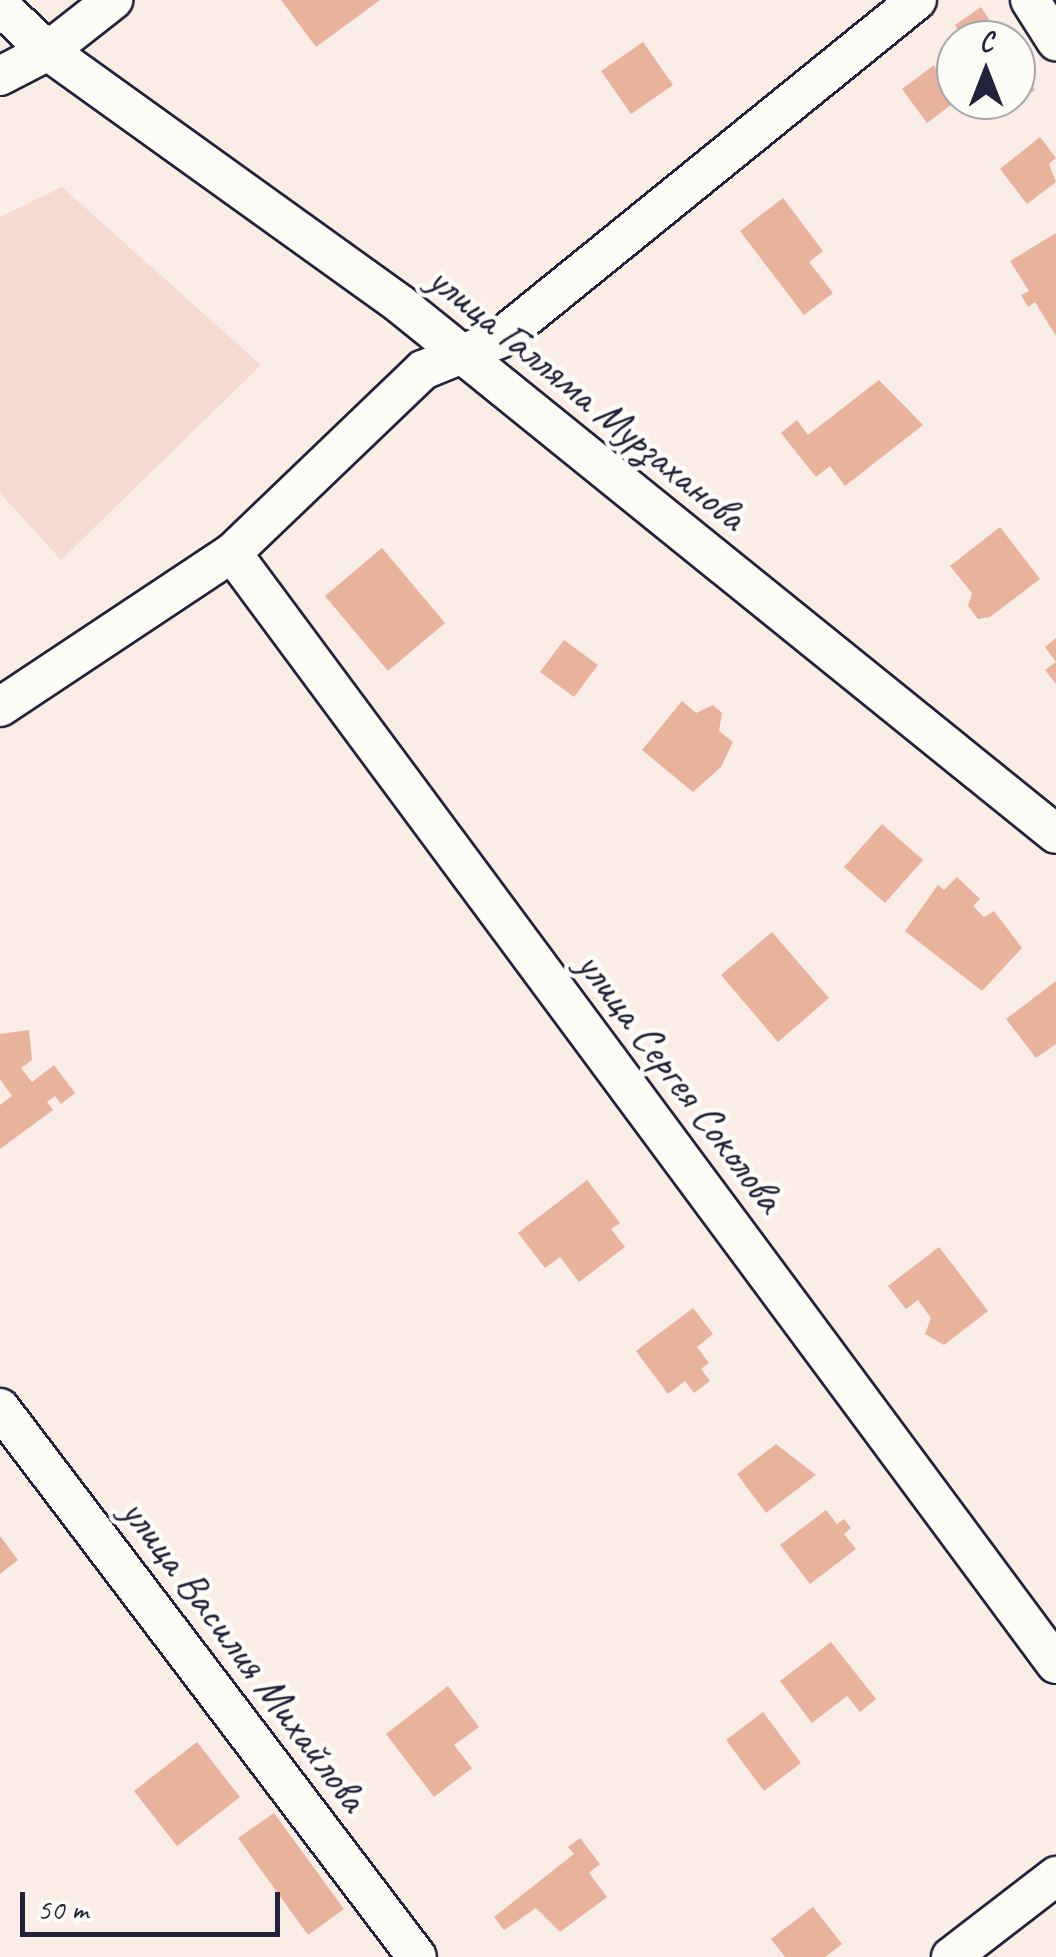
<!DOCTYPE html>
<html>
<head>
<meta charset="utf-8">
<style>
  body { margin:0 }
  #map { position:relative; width:1056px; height:1957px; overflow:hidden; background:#f9ede5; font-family:Caveat,sans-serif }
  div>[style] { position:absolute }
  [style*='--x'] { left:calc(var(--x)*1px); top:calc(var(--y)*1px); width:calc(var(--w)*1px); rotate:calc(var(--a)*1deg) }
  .built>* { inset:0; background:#f4dbcf }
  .building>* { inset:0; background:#e8b29d }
  .roads { filter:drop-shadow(2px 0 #22223b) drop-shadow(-2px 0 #22223b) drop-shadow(0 2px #22223b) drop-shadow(0 -2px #22223b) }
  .street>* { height:38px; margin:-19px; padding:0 19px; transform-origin:19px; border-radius:19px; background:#fdfcf7 }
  span { translate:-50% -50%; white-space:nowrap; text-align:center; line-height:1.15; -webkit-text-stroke:9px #fdfcf7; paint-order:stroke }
  .street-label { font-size:42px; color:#22223b }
  .north { position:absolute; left:936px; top:20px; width:100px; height:100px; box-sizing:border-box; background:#fdfcf7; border:2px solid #a5a5ac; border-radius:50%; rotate:0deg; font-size:28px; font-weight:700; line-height:40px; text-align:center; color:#22223b }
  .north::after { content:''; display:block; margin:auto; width:35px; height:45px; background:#22223b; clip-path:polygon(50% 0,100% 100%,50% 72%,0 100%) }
  .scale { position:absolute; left:20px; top:1892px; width:260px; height:45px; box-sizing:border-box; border:5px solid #22223b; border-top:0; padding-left:12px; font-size:30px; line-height:35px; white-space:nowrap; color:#22223b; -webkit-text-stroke:8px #fdfcf7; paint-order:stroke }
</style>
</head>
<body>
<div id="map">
  <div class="built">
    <i style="clip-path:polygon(62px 187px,261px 365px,61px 560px,0 493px,0 217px)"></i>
  </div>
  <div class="building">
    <i style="clip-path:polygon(281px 0,380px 0,316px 47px)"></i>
    <i style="clip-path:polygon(981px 7px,1002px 40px,964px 40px,955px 25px)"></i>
    <i style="clip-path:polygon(643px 42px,673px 85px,631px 114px,601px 71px)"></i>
    <i style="clip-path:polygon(1016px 61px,1035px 90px,1009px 108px,1004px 100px,1016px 100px)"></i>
    <i style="clip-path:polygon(934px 65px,956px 101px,927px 123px,902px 89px)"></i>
    <i style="clip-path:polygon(1040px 137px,1056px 158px,1049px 164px,1056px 182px,1027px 204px,1000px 169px)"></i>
    <i style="clip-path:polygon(783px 198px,823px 251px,809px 262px,833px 293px,804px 315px,740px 231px)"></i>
    <i style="clip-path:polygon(1056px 233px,1056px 336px,1035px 302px,1028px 307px,1021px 295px,1029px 291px,1010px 261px)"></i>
    <i style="clip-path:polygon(879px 380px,923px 425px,845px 486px,830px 466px,816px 477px,781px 433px,797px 420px,808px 435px)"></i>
    <i style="clip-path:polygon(1000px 527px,1040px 579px,990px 617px,978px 619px,968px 606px,972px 593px,950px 566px)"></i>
    <i style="clip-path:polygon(382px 548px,445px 623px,388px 671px,325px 596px)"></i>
    <i style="clip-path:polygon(1056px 638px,1056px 684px,1045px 670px,1056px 662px,1045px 647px)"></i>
    <i style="clip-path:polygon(564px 640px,598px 665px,574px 697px,540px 672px)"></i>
    <i style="clip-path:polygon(682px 701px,696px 713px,713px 705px,722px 713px,719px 731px,733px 742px,721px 767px,693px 792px,642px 750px)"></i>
    <i style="clip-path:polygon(882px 824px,923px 860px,885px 903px,844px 867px)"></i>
    <i style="clip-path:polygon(957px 877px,980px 899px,973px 906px,984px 917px,994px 911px,1022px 948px,982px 991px,905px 931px,938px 885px,944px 890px)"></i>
    <i style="clip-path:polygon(772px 932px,829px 998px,778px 1042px,721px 975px)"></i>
    <i style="clip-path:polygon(1056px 981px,1056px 1044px,1036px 1058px,1006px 1019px)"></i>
    <i style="clip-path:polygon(29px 1030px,32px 1060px,21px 1068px,32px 1082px,54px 1065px,75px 1093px,61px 1104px,55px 1096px,47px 1102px,53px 1110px,0 1149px,0 1105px,12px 1096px,0 1079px,0 1034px)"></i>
    <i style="clip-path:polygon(587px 1180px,620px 1223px,611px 1229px,625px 1247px,579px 1282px,560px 1257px,545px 1268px,518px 1233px)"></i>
    <i style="clip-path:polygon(939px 1247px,988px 1311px,944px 1345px,925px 1334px,931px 1318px,918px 1300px,906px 1309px,888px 1286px)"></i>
    <i style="clip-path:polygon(693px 1308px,713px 1334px,697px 1347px,709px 1363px,701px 1369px,710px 1381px,694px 1393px,685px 1381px,668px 1394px,636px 1351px)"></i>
    <i style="clip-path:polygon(776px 1444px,816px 1475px,766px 1513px,737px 1474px)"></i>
    <i style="clip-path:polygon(826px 1510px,837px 1524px,844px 1519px,851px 1528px,844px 1534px,856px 1549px,810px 1584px,780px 1545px)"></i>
    <i style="clip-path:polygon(0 1536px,18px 1560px,0 1574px)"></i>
    <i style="clip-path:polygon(831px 1642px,876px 1699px,860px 1712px,847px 1696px,812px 1723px,780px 1681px)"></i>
    <i style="clip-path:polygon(448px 1686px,479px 1727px,454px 1745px,472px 1768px,434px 1797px,386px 1734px)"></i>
    <i style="clip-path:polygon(763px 1712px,801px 1763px,764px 1791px,726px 1740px)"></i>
    <i style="clip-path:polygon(197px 1742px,240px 1797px,177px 1846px,134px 1791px)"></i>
    <i style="clip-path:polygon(274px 1813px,344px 1909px,308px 1935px,238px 1838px)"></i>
    <i style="clip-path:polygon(580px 1838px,600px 1864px,589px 1873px,607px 1897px,560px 1932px,536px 1908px,504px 1930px,494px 1917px,574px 1854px,568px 1847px)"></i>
    <i style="clip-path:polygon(813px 1907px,842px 1944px,825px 1957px,785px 1957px,771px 1939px)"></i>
  </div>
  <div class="roads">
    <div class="street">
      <i style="--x:1030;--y:0;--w:49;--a:57.6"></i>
      <i style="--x:0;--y:6;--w:66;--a:43.2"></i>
      <i style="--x:48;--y:51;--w:433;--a:35.7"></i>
      <i style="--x:400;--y:304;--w:843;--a:38.94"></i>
      <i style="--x:0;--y:76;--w:54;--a:-27.5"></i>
      <i style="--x:48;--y:51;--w:83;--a:-38.1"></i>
      <i style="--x:232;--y:553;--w:1383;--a:53.44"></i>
      <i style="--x:0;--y:707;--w:278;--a:-33.6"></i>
      <i style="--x:232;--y:553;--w:265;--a:-43.8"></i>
      <i style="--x:423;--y:370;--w:82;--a:-22.2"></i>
      <i style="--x:499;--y:339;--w:538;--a:-39.04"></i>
      <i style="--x:0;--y:1408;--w:689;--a:52.78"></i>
      <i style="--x:951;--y:1957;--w:133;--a:-37.6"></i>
    </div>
  </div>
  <div class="street-label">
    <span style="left:587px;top:398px;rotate:39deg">улица Галляма Мурзаханова</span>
    <span style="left:680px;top:1082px;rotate:53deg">улица Сергея Соколова</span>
    <span style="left:244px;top:1655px;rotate:53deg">улица Василия Михайлова</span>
  </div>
  <div class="north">С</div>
  <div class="scale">50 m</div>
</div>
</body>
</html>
